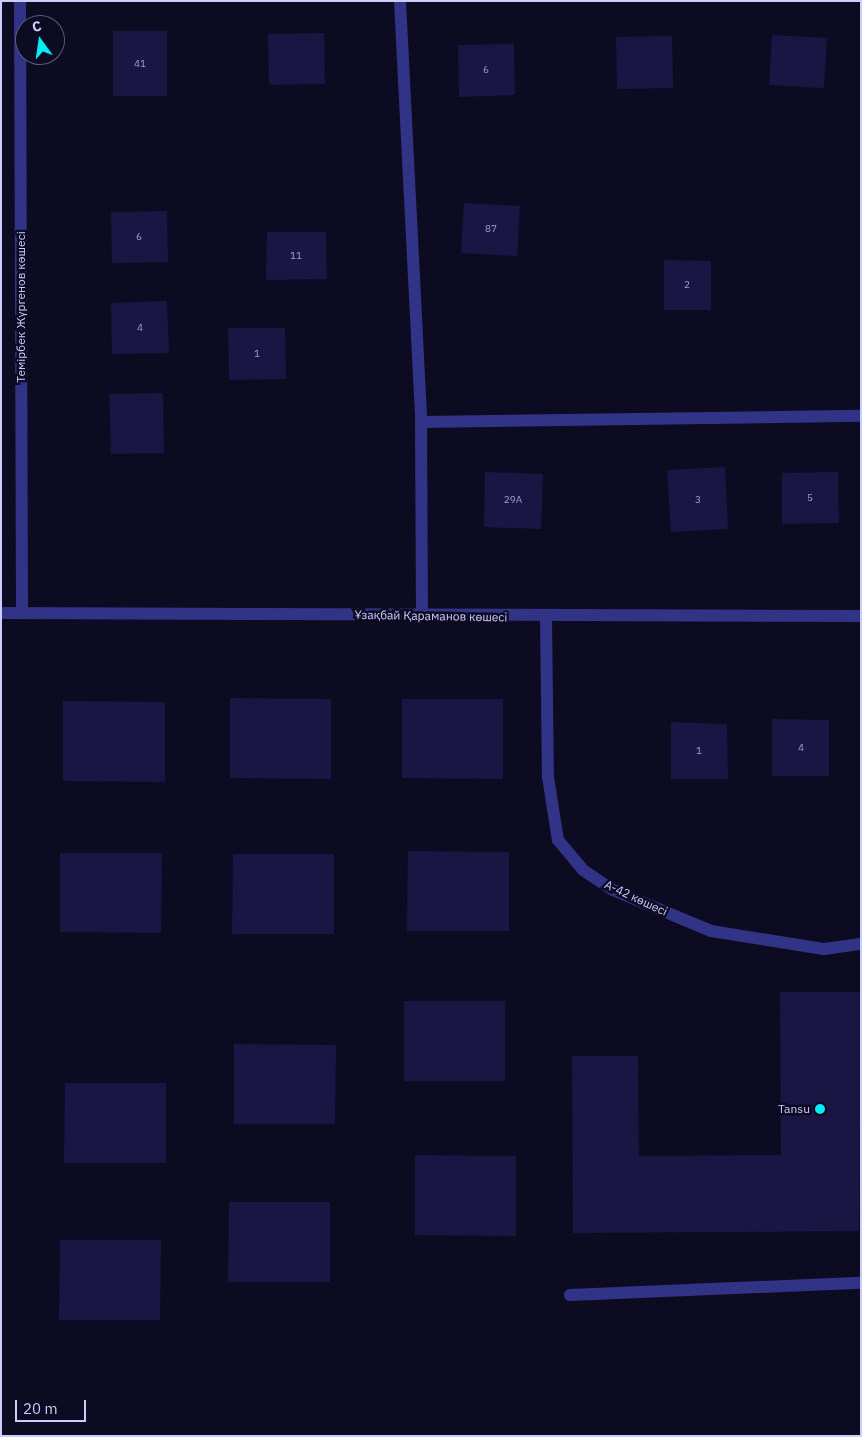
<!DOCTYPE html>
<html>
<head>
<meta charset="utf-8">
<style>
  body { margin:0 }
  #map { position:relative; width:862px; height:1437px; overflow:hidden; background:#0d0b22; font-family:"IBM Plex Sans",sans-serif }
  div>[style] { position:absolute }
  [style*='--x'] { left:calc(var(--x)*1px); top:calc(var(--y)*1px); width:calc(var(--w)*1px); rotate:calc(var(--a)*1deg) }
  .building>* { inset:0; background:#1b1544 }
  .minor>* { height:12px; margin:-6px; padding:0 6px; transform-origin:6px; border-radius:6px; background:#313386 }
  .dots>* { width:14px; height:14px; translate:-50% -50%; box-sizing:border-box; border:2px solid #0d0b22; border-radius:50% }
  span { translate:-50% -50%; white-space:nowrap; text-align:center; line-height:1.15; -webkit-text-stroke:5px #0d0b22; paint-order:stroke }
  .number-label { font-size:10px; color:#a19ed0 }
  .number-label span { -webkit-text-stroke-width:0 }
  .street-label { font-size:12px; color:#cecbff }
  .poi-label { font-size:12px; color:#cecbff }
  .right { translate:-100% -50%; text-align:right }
  .frame { position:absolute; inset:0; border:2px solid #cecbff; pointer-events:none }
  .north { position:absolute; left:15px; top:15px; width:50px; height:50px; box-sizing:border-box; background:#0d0b22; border:1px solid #5a587a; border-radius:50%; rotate:346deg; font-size:14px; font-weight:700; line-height:20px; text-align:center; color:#cecbff }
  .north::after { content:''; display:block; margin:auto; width:18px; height:22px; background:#00edf6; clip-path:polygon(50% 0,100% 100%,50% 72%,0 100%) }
  .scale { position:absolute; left:15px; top:1400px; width:71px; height:22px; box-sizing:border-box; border:2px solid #cecbff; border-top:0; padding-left:6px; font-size:15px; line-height:18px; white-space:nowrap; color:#cecbff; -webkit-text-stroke:4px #0d0b22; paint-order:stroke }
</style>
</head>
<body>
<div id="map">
  <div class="building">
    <i style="clip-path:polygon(113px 31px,167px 31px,167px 96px,113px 96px)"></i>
    <i style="clip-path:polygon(324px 33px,325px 84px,269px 85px,268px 34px)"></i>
    <i style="clip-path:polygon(772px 35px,827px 38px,824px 88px,769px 85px)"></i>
    <i style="clip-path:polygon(672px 36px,673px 88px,617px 89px,616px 37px)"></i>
    <i style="clip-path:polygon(514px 44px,515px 95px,459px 97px,458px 45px)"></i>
    <i style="clip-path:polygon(464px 203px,520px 206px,517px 256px,461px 253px)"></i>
    <i style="clip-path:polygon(167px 211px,168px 262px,112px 263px,111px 212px)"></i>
    <i style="clip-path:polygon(267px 232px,326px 232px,327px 279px,266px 280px)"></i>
    <i style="clip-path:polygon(664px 260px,711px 261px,711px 310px,664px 310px)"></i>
    <i style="clip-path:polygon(167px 301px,169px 353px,112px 354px,111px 303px)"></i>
    <i style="clip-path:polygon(228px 328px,285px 328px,286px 379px,229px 380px)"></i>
    <i style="clip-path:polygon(163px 393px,164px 453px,111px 454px,109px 394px)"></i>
    <i style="clip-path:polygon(725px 467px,728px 529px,671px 532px,667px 470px)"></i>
    <i style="clip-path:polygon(485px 472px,543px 474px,541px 529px,484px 527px)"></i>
    <i style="clip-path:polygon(838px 472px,839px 523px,782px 524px,782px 473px)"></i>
    <i style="clip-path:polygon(230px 698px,331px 699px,331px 779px,230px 778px)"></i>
    <i style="clip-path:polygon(402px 699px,503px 699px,503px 779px,402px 778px)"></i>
    <i style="clip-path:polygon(63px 701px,165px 702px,165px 782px,63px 781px)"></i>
    <i style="clip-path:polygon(772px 719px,829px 720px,829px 776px,772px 776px)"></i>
    <i style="clip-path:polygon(671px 722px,727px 724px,728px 779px,671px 779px)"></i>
    <i style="clip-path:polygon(408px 851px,509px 852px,509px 931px,407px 931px)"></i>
    <i style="clip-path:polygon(60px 853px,162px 853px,161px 933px,60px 932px)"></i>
    <i style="clip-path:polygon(233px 854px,334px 854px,334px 934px,232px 934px)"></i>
    <i style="clip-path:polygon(780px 992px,861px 992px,859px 1231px,573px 1233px,572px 1056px,638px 1056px,639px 1156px,781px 1155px)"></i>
    <i style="clip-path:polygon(404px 1001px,505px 1001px,505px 1081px,404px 1081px)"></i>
    <i style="clip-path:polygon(234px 1044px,336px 1045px,335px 1124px,234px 1124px)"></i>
    <i style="clip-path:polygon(65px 1083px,166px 1083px,166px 1163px,64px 1163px)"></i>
    <i style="clip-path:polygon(415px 1155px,516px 1156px,516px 1236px,415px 1235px)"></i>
    <i style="clip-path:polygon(229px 1202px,330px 1202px,330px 1282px,228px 1282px)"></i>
    <i style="clip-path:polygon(60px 1240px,161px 1240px,160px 1320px,59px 1320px)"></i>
  </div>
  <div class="minor">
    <i style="--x:20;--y:1;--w:611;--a:89.81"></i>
    <i style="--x:400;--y:1;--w:422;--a:87.1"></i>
    <i style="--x:421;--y:422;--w:194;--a:89.7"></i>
    <i style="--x:421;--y:422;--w:440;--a:-0.8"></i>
    <i style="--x:1;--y:613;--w:860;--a:0.2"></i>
    <i style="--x:546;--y:618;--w:159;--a:89.3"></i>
    <i style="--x:548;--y:777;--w:64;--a:81"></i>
    <i style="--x:558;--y:840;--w:39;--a:50"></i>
    <i style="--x:583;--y:870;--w:36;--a:34"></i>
    <i style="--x:613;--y:890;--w:106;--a:22.7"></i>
    <i style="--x:711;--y:931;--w:114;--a:9.1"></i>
    <i style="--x:824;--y:949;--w:37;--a:-8"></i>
    <i style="--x:570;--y:1295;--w:291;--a:-2.4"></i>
  </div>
  <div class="dots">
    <i style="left:820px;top:1109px;background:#00edf6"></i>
  </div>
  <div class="number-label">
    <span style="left:140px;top:64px">41</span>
    <span style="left:486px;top:70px">6</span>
    <span style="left:491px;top:229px">87</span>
    <span style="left:139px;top:237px">6</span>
    <span style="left:296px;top:256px">11</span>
    <span style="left:687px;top:285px">2</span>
    <span style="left:140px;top:328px">4</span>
    <span style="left:257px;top:354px">1</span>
    <span style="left:810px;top:498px">5</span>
    <span style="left:513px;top:500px">29А</span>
    <span style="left:698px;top:500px">3</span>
    <span style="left:801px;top:748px">4</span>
    <span style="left:699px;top:751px">1</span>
  </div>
  <div class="street-label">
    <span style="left:21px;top:307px;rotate:-90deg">Темірбек Жүргенов көшесі</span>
    <span style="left:431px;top:616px;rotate:1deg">Ұзақбай Қараманов көшесі</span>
    <span style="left:636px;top:898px;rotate:25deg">А-42 көшесі</span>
  </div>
  <div class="poi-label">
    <span class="right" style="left:810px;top:1109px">Tansu</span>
  </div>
  <div class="frame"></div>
  <div class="north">С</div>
  <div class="scale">20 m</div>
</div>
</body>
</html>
